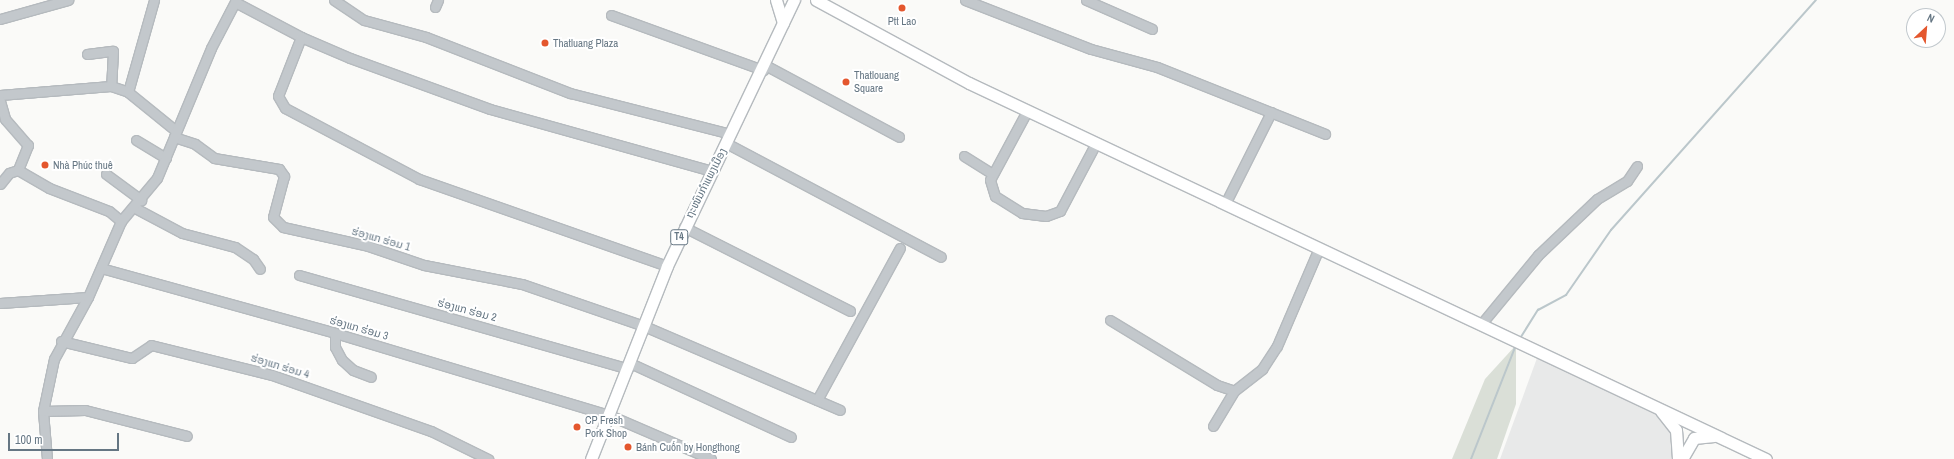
<!DOCTYPE html>
<html>
<head>
<meta charset="utf-8">
<style>
  body { margin:0 }
  #map { position:relative; width:1954px; height:459px; overflow:hidden; background:#fafaf8; font-family:"Archivo Narrow","Noto Sans Lao",sans-serif }
  div>[style] { position:absolute }
  [style*='--x'] { left:calc(var(--x)*1px); top:calc(var(--y)*1px); width:calc(var(--w)*1px); rotate:calc(var(--a)*1deg) }
  .built>* { inset:0; background:#e8e9e9 }
  .green>* { inset:0; background:#dadfd7 }
  .stream>* { height:2px; margin:-1px; padding:0 1px; transform-origin:1px; border-radius:1px; background:#bbc7cb }
  .roads { filter:drop-shadow(1px 0 #b5babe) drop-shadow(-1px 0 #b5babe) drop-shadow(0 1px #b5babe) drop-shadow(0 -1px #b5babe) }
  .minor>* { height:9px; margin:-4.5px; padding:0 4.5px; transform-origin:4.5px; border-radius:4.5px; background:#c3c8cc }
  .major>* { height:11px; margin:-5.5px; padding:0 5.5px; transform-origin:5.5px; border-radius:5.5px; background:#fff }
  .dots>* { width:11px; height:11px; translate:-50% -50%; box-sizing:border-box; border:2px solid #fff; border-radius:50% }
  span { translate:-50% -50%; white-space:nowrap; text-align:center; line-height:1.15; -webkit-text-stroke:4px #fff; paint-order:stroke }
  .shield-label span { padding:1px 3px; background:#fff; border:1px solid; border-radius:3px; -webkit-text-stroke-width:0 }
  .shield-label { font-size:10px; color:#657683; font-weight:700 }
  .poi-label { font-size:11px; color:#657683 }
  .left { translate:0 -50%; text-align:left }
  .street-label { font-size:11px; color:#657683 }
  .north { position:absolute; left:1906px; top:8px; width:40px; height:40px; box-sizing:border-box; background:#fff; border:1px solid #c1c8cd; border-radius:50%; rotate:26deg; font-size:11px; font-weight:700; line-height:16px; text-align:center; color:#657683 }
  .north::after { content:''; display:block; margin:auto; width:14px; height:18px; background:#e4572e; clip-path:polygon(50% 0,100% 100%,50% 72%,0 100%) }
  .scale { position:absolute; left:8px; top:433px; width:111px; height:18px; box-sizing:border-box; border:2px solid #657683; border-top:0; padding-left:5px; font-size:12px; line-height:14px; white-space:nowrap; color:#657683; -webkit-text-stroke:3px #fff; paint-order:stroke }
</style>
</head>
<body>
<div id="map">
  <div class="built">
    <i style="clip-path:polygon(1540px 350px,1669px 418px,1678px 459px,1500px 459px)"></i>
  </div>
  <div class="green">
    <i style="clip-path:polygon(1516px 345px,1516px 404px,1497px 459px,1452px 459px,1485px 379px)"></i>
  </div>
  <div class="stream">
    <i style="--x:1519;--y:340;--w:36;--a:-58"></i>
    <i style="--x:1538;--y:310;--w:32;--a:-28"></i>
    <i style="--x:1566;--y:295;--w:79;--a:-55.3"></i>
    <i style="--x:1611;--y:230;--w:308;--a:-48.3"></i>
    <i style="--x:1471;--y:459;--w:123;--a:-68.5"></i>
  </div>
  <div class="roads">
    <div class="minor">
      <i style="--x:334;--y:0;--w:36;--a:34"></i>
      <i style="--x:364;--y:20;--w:64;--a:15.3"></i>
      <i style="--x:426;--y:37;--w:155;--a:21.3"></i>
      <i style="--x:570;--y:93;--w:166;--a:14.3"></i>
      <i style="--x:965;--y:0;--w:135;--a:21.3"></i>
      <i style="--x:1091;--y:49;--w:68;--a:15.3"></i>
      <i style="--x:1157;--y:67;--w:181;--a:21.7"></i>
      <i style="--x:1086;--y:0;--w:72;--a:23.7"></i>
      <i style="--x:235;--y:2;--w:75;--a:27.9"></i>
      <i style="--x:301;--y:37;--w:53;--a:23.2"></i>
      <i style="--x:350;--y:58;--w:149;--a:20"></i>
      <i style="--x:490;--y:109;--w:230;--a:15.6"></i>
      <i style="--x:435;--y:7;--w:8;--a:-67"></i>
      <i style="--x:611;--y:15;--w:162;--a:19.9"></i>
      <i style="--x:0;--y:19;--w:71;--a:-15.6"></i>
      <i style="--x:301;--y:37;--w:63;--a:111.3"></i>
      <i style="--x:278;--y:96;--w:14;--a:60"></i>
      <i style="--x:285;--y:108;--w:152;--a:27.9"></i>
      <i style="--x:419;--y:179;--w:263;--a:19.3"></i>
      <i style="--x:87;--y:54;--w:26;--a:-7"></i>
      <i style="--x:113;--y:51;--w:35;--a:93"></i>
      <i style="--x:765;--y:65;--w:152;--a:28.2"></i>
      <i style="--x:128;--y:92;--w:96;--a:-74.2"></i>
      <i style="--x:0;--y:95;--w:111;--a:-4.6"></i>
      <i style="--x:111;--y:86;--w:18;--a:19"></i>
      <i style="--x:128;--y:92;--w:62;--a:39.1"></i>
      <i style="--x:0;--y:101;--w:19;--a:74"></i>
      <i style="--x:5;--y:119;--w:35;--a:49"></i>
      <i style="--x:28;--y:145;--w:27;--a:112"></i>
      <i style="--x:18;--y:170;--w:9;--a:162"></i>
      <i style="--x:9;--y:173;--w:14;--a:129"></i>
      <i style="--x:1027;--y:111;--w:78;--a:118.2"></i>
      <i style="--x:990;--y:180;--w:17;--a:73"></i>
      <i style="--x:995;--y:196;--w:32;--a:32"></i>
      <i style="--x:1022;--y:213;--w:24;--a:7"></i>
      <i style="--x:1046;--y:216;--w:15;--a:-20"></i>
      <i style="--x:1060;--y:211;--w:77;--a:-62.1"></i>
      <i style="--x:174;--y:137;--w:22;--a:18"></i>
      <i style="--x:195;--y:144;--w:24;--a:36"></i>
      <i style="--x:214;--y:158;--w:66;--a:9.6"></i>
      <i style="--x:279;--y:169;--w:9;--a:54"></i>
      <i style="--x:284;--y:176;--w:42;--a:105"></i>
      <i style="--x:273;--y:217;--w:14;--a:45"></i>
      <i style="--x:283;--y:227;--w:87;--a:12.6"></i>
      <i style="--x:368;--y:246;--w:59;--a:18.7"></i>
      <i style="--x:424;--y:265;--w:100;--a:11"></i>
      <i style="--x:522;--y:284;--w:129;--a:19"></i>
      <i style="--x:644;--y:326;--w:213;--a:23.2"></i>
      <i style="--x:136;--y:140;--w:35;--a:31"></i>
      <i style="--x:726;--y:143;--w:243;--a:27.9"></i>
      <i style="--x:964;--y:156;--w:32;--a:32"></i>
      <i style="--x:18;--y:170;--w:36;--a:30"></i>
      <i style="--x:49;--y:188;--w:64;--a:21"></i>
      <i style="--x:109;--y:211;--w:16;--a:40"></i>
      <i style="--x:106;--y:174;--w:44;--a:36.6"></i>
      <i style="--x:1225;--y:204;--w:103;--a:-63.4"></i>
      <i style="--x:135;--y:208;--w:53;--a:28"></i>
      <i style="--x:182;--y:233;--w:55;--a:14.8"></i>
      <i style="--x:235;--y:247;--w:22;--a:34"></i>
      <i style="--x:253;--y:259;--w:12;--a:55"></i>
      <i style="--x:684;--y:227;--w:186;--a:26.8"></i>
      <i style="--x:101;--y:268;--w:243;--a:15.5"></i>
      <i style="--x:335;--y:333;--w:286;--a:16.7"></i>
      <i style="--x:609;--y:415;--w:111;--a:23.3"></i>
      <i style="--x:299;--y:275;--w:342;--a:15.9"></i>
      <i style="--x:0;--y:303;--w:88;--a:-3.9"></i>
      <i style="--x:1110;--y:320;--w:125;--a:31.3"></i>
      <i style="--x:1217;--y:385;--w:18;--a:19"></i>
      <i style="--x:1234;--y:391;--w:36;--a:-38"></i>
      <i style="--x:1262;--y:369;--w:27;--a:-57"></i>
      <i style="--x:1277;--y:346;--w:107;--a:-66.8"></i>
      <i style="--x:1482;--y:323;--w:88;--a:-50.5"></i>
      <i style="--x:1538;--y:255;--w:81;--a:-43.5"></i>
      <i style="--x:1597;--y:199;--w:35;--a:-31"></i>
      <i style="--x:1627;--y:181;--w:18;--a:-56"></i>
      <i style="--x:335;--y:333;--w:14;--a:90"></i>
      <i style="--x:335;--y:347;--w:15;--a:62"></i>
      <i style="--x:342;--y:360;--w:15;--a:42"></i>
      <i style="--x:353;--y:370;--w:19;--a:21"></i>
      <i style="--x:61;--y:341;--w:73;--a:13.5"></i>
      <i style="--x:132;--y:358;--w:23;--a:-34"></i>
      <i style="--x:151;--y:345;--w:125;--a:13.9"></i>
      <i style="--x:272;--y:375;--w:169;--a:19.4"></i>
      <i style="--x:431;--y:431;--w:64;--a:26.2"></i>
      <i style="--x:630;--y:363;--w:177;--a:24.7"></i>
      <i style="--x:817;--y:400;--w:173;--a:-61.4"></i>
      <i style="--x:43;--y:411;--w:42;--a:-1.4"></i>
      <i style="--x:85;--y:410;--w:105;--a:14.3"></i>
      <i style="--x:1213;--y:426;--w:41;--a:-59"></i>
      <i style="--x:47;--y:459;--w:48;--a:-94.8"></i>
      <i style="--x:43;--y:411;--w:53;--a:-78.1"></i>
      <i style="--x:54;--y:359;--w:71;--a:-61.3"></i>
      <i style="--x:88;--y:297;--w:83;--a:-66.5"></i>
      <i style="--x:121;--y:221;--w:56;--a:-50.1"></i>
      <i style="--x:157;--y:178;--w:141;--a:-67.4"></i>
      <i style="--x:211;--y:48;--w:54;--a:-62.5"></i>
    </div>
    <div class="major">
      <i style="--x:776;--y:0;--w:24;--a:73"></i>
      <i style="--x:816;--y:0;--w:174;--a:28.5"></i>
      <i style="--x:969;--y:83;--w:881;--a:25.26"></i>
      <i style="--x:1661;--y:411;--w:24;--a:52"></i>
      <i style="--x:1676;--y:430;--w:29;--a:86"></i>
      <i style="--x:591;--y:459;--w:207;--a:-68.5"></i>
      <i style="--x:667;--y:266;--w:295;--a:-64.5"></i>
      <i style="--x:1682;--y:459;--w:24;--a:-60"></i>
      <i style="--x:1694;--y:438;--w:20;--a:-6"></i>
    </div>
  </div>
  <div class="dots">
    <i style="left:902px;top:8px;background:#e4572e"></i>
    <i style="left:545px;top:43px;background:#e4572e"></i>
    <i style="left:846px;top:82px;background:#e4572e"></i>
    <i style="left:45px;top:165px;background:#e4572e"></i>
    <i style="left:577px;top:427px;background:#e4572e"></i>
    <i style="left:628px;top:447px;background:#e4572e"></i>
  </div>
  <div class="shield-label">
    <span style="left:679px;top:237px">T4</span>
  </div>
  <div class="poi-label">
    <span style="left:902px;top:21px">Ptt Lao</span>
    <span class="left" style="left:553px;top:43px">Thatluang Plaza</span>
    <span class="left" style="left:854px;top:82px">Thatlouang<br>Square</span>
    <span class="left" style="left:53px;top:165px">Nhà Phúc thuê</span>
    <span class="left" style="left:585px;top:427px">CP Fresh<br>Pork Shop</span>
    <span class="left" style="left:636px;top:447px">Bánh Cuốn by Hongthong</span>
  </div>
  <div class="street-label">
    <span style="left:706px;top:183px;rotate:-63deg">ຖະໜົນກຳແພງເມືອງ</span>
    <span style="left:381px;top:239px;rotate:16deg">ຮ່ອງແກ ຮ່ອມ 1</span>
    <span style="left:467px;top:310px;rotate:15deg">ຮ່ອງແກ ຮ່ອມ 2</span>
    <span style="left:359px;top:328px;rotate:16deg">ຮ່ອງແກ ຮ່ອມ 3</span>
    <span style="left:280px;top:366px;rotate:17deg">ຮ່ອງແກ ຮ່ອມ 4</span>
  </div>
  <div class="north">N</div>
  <div class="scale">100 m</div>
</div>
</body>
</html>
